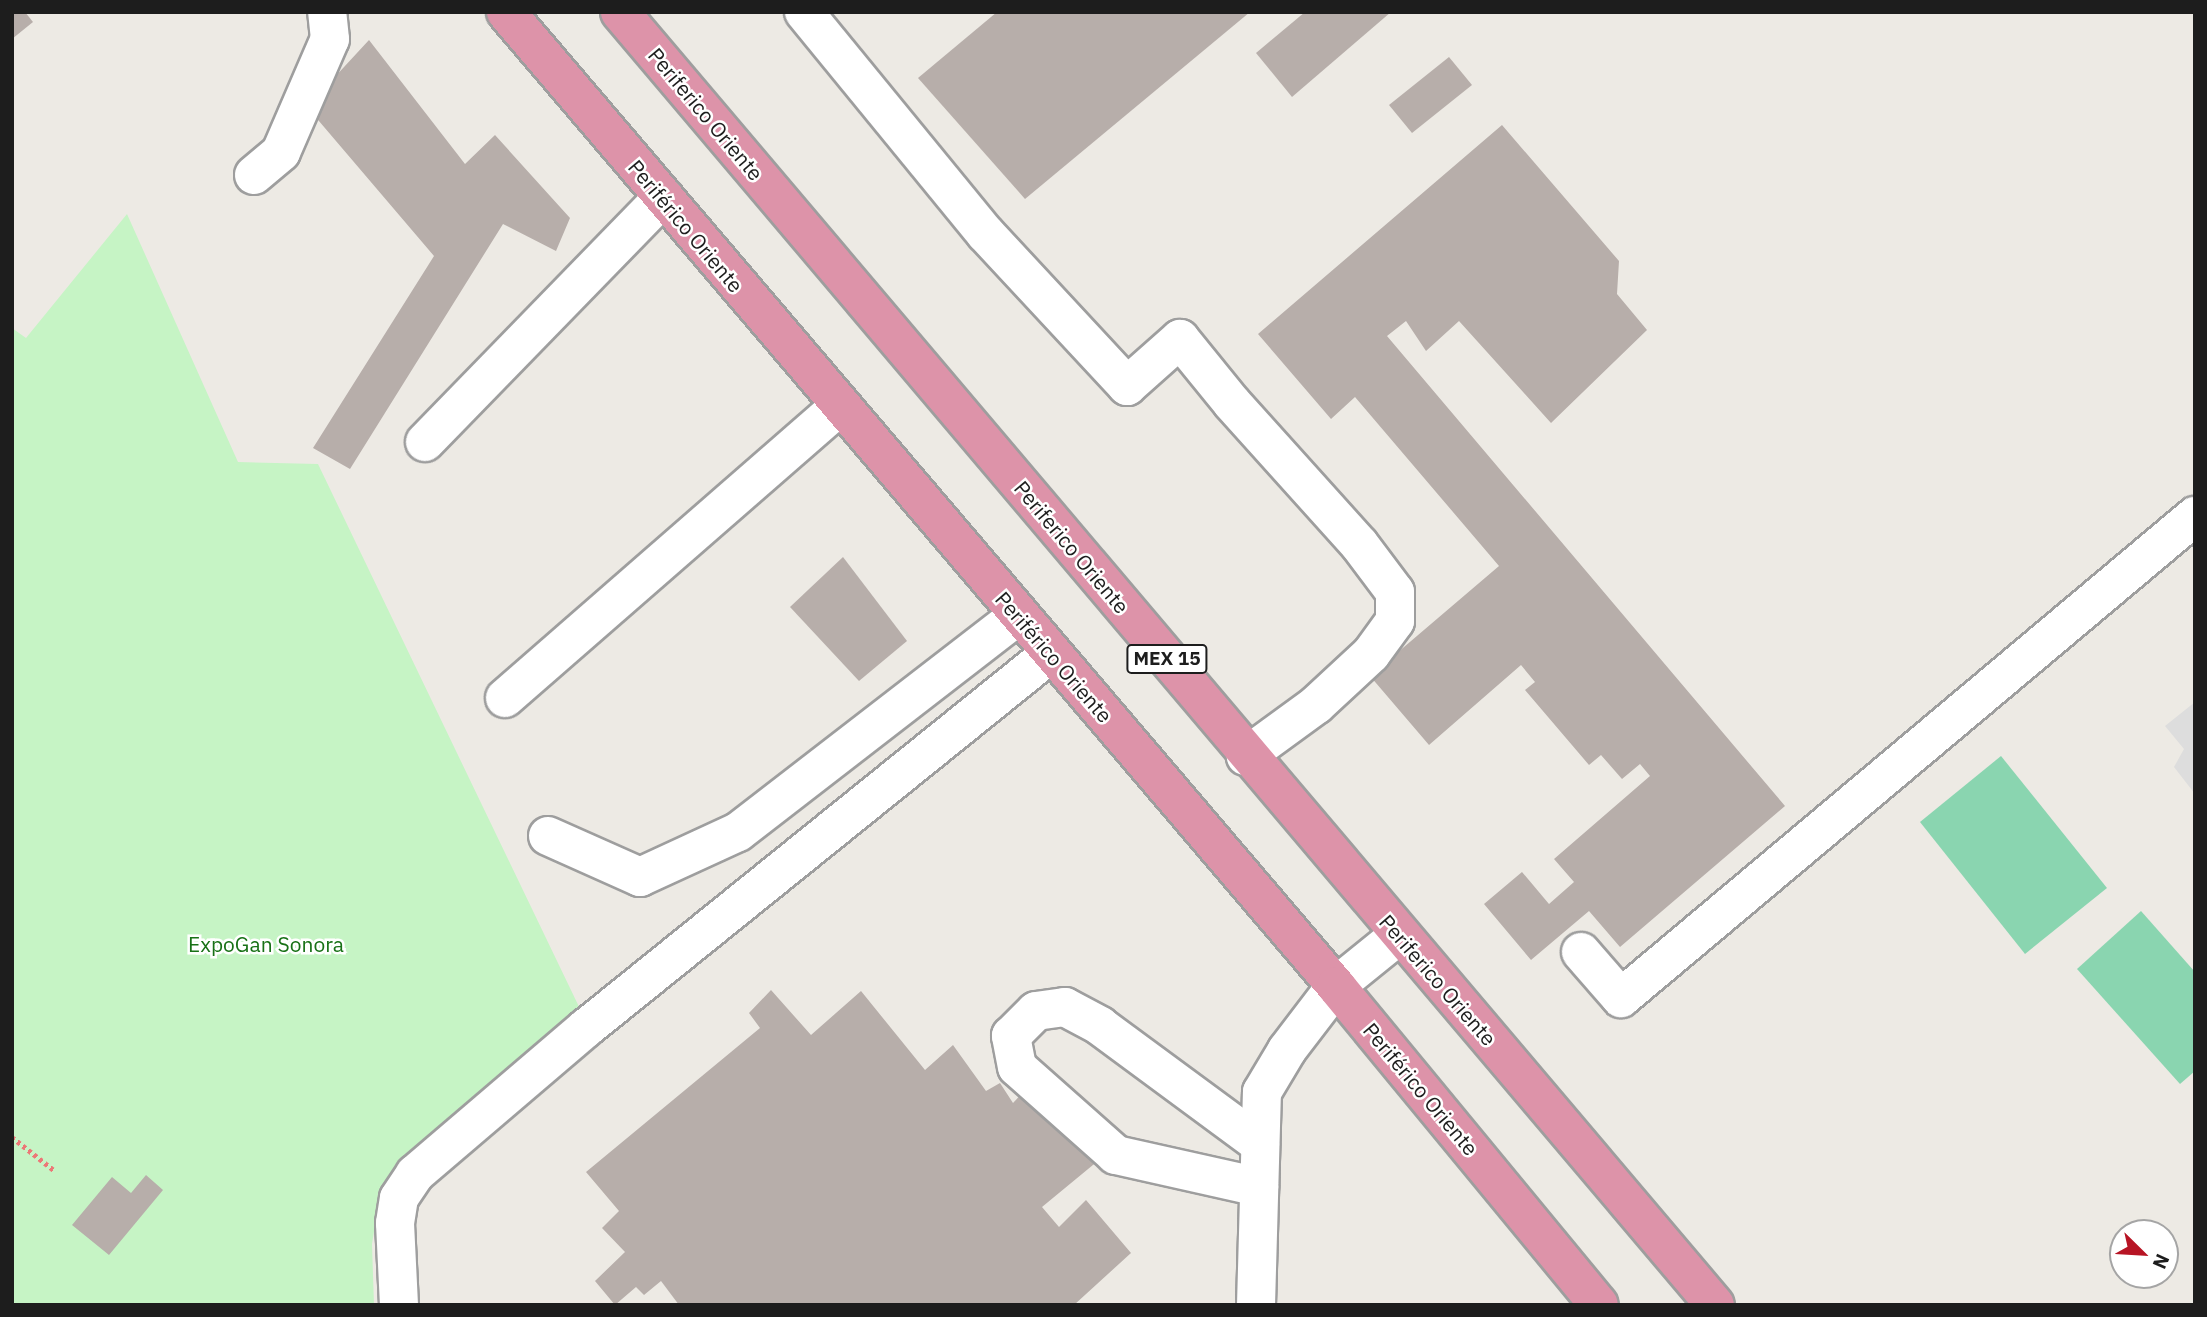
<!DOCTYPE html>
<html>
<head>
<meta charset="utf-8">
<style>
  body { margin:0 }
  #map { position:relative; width:2207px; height:1317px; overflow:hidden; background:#edeae4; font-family:"IBM Plex Sans",sans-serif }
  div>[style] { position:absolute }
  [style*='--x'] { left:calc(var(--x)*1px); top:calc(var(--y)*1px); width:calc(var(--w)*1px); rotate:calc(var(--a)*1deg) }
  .park>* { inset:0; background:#c6f4c5 }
  .pitch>* { inset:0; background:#8ad5b0 }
  .parking>* { inset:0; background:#ddd }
  .building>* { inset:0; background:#b7aeaa }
  .path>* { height:4.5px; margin-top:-2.25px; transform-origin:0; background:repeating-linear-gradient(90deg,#ec7877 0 3.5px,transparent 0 7px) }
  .roads { filter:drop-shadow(2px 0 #9e9e9e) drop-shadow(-2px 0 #9e9e9e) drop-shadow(0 2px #9e9e9e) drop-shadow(0 -2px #9e9e9e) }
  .minor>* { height:38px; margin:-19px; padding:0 19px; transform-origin:19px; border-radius:19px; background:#fff }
  .highway>* { height:38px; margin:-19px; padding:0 19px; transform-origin:19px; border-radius:19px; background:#dd93a9 }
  span { translate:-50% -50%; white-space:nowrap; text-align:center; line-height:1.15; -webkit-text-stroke:5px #fff; paint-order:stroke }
  .shield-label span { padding:2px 5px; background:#fff; border:2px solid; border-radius:5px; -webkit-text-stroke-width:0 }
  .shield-label { font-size:19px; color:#1d1d1d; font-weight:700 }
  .street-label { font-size:21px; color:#1d1d1d }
  .park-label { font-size:21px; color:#187116 }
  .frame { position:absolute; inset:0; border:14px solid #1d1d1d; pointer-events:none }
  .north { position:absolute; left:2109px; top:1219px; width:70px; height:70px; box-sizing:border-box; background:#fff; border:2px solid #a5a5a5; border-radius:50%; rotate:114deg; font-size:19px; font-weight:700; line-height:28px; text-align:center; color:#1d1d1d }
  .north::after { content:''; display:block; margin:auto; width:24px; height:32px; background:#b71424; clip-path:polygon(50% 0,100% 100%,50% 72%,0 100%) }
</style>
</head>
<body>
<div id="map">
  <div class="park">
    <i style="clip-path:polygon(127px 214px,238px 462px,318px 464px,582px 1013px,380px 1194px,372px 1244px,374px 1305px,12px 1305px,12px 328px,26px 338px)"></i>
  </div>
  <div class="pitch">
    <i style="clip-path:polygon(2001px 756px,2107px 888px,2025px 954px,1920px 822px)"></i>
    <i style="clip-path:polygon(2141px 911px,2195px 972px,2195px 1071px,2180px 1084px,2077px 969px)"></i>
  </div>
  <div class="parking">
    <i style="clip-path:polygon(2195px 702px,2195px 794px,2174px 767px,2184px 749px,2165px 726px)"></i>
  </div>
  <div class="building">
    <i style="clip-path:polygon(12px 12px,25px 12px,33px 22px,12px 39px)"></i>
    <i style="clip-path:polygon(997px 12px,1250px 12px,1025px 199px,918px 78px)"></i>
    <i style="clip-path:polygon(1305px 12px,1391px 12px,1292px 97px,1256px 53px)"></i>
    <i style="clip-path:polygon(369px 40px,465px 164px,495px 135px,570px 218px,556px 251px,503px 224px,350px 469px,313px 448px,434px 256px,307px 107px)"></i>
    <i style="clip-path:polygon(1449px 57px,1472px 85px,1412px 133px,1389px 105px)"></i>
    <i style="clip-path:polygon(1502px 125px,1619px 261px,1617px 294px,1647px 330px,1551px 423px,1459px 321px,1426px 351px,1406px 321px,1387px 336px,1785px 806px,1620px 947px,1589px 911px,1531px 960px,1484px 904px,1522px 872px,1549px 904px,1574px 882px,1554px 859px,1650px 776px,1640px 764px,1622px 779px,1601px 755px,1589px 765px,1525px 690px,1535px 682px,1521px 665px,1429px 745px,1370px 676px,1499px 566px,1355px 397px,1331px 419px,1258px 334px)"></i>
    <i style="clip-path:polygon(843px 557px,907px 641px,859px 681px,790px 607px)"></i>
    <i style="clip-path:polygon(771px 990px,811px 1035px,861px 991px,925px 1070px,953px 1045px,986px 1091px,1000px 1083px,1013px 1103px,1033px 1082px,1099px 1160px,1042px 1207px,1059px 1227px,1086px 1200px,1131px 1253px,1074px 1305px,679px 1305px,661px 1281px,644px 1295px,636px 1287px,615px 1305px,595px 1281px,625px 1252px,602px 1228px,619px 1211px,586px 1172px,760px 1028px,749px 1013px)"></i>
    <i style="clip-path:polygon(146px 1175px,163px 1190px,109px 1255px,72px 1225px,112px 1177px,131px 1193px)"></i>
  </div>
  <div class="path">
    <i style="--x:12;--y:1137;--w:55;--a:38.3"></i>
  </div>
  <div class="roads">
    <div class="minor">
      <i style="--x:804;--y:12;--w:286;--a:50.7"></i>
      <i style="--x:985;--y:233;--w:209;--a:47.1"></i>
      <i style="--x:1127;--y:386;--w:71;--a:-41.6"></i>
      <i style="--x:1180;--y:339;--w:82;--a:50.9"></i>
      <i style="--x:1232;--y:403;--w:190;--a:48"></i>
      <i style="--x:1359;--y:544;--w:60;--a:53.1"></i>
      <i style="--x:1395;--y:592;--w:29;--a:90"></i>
      <i style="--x:1395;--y:621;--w:41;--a:126"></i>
      <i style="--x:1371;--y:654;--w:75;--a:137.2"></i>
      <i style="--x:1316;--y:705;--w:87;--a:143.9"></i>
      <i style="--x:254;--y:175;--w:35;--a:-40"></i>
      <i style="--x:281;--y:152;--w:123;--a:-66.6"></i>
      <i style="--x:330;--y:39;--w:27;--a:-96"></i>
      <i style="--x:425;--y:442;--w:342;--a:-45.8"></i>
      <i style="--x:505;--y:698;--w:442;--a:-41.1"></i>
      <i style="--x:548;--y:836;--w:101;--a:24"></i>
      <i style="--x:640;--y:877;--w:108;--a:-24.7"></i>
      <i style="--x:738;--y:832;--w:355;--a:-37.7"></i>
      <i style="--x:1581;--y:952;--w:61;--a:49"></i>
      <i style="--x:1621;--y:998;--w:750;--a:-40.02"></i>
      <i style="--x:1259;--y:1187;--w:147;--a:-167.4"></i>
      <i style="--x:1116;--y:1155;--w:132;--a:-138.4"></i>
      <i style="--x:1017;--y:1067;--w:32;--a:-101"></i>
      <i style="--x:1011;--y:1036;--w:35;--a:-45"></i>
      <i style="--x:1036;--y:1011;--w:29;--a:-8"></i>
      <i style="--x:1065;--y:1007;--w:40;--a:28"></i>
      <i style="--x:1100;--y:1026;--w:199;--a:36.4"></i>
      <i style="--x:399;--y:1305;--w:82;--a:-92.8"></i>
      <i style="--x:395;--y:1223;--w:25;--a:-81"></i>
      <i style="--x:399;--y:1198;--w:29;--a:-56"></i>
      <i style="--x:415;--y:1174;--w:225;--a:-40.5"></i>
      <i style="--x:586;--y:1028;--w:597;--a:-38.88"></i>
      <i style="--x:1256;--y:1305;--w:213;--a:-88.4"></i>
      <i style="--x:1262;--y:1092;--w:49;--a:-59.2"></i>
      <i style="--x:1287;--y:1050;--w:81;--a:-52.6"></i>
      <i style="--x:1336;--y:986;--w:81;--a:-39"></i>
    </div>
    <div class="highway">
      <i style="--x:506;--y:12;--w:1280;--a:49.56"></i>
      <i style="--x:1336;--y:986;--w:413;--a:50.5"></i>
      <i style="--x:620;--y:12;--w:1694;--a:49.74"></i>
    </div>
  </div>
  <div class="shield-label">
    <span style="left:1167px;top:659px">MEX 15</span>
  </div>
  <div class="street-label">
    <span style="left:706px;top:114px;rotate:50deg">Periferico Oriente</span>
    <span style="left:686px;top:226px;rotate:50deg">Periférico Oriente</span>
    <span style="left:1072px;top:547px;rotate:50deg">Periferico Oriente</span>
    <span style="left:1054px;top:657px;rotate:49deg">Periférico Oriente</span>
    <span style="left:1438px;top:980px;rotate:49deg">Periferico Oriente</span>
    <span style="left:1421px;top:1089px;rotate:50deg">Periférico Oriente</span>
  </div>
  <div class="park-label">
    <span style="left:266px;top:944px">ExpoGan Sonora</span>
  </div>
  <div class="frame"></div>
  <div class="north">N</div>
</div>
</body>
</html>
